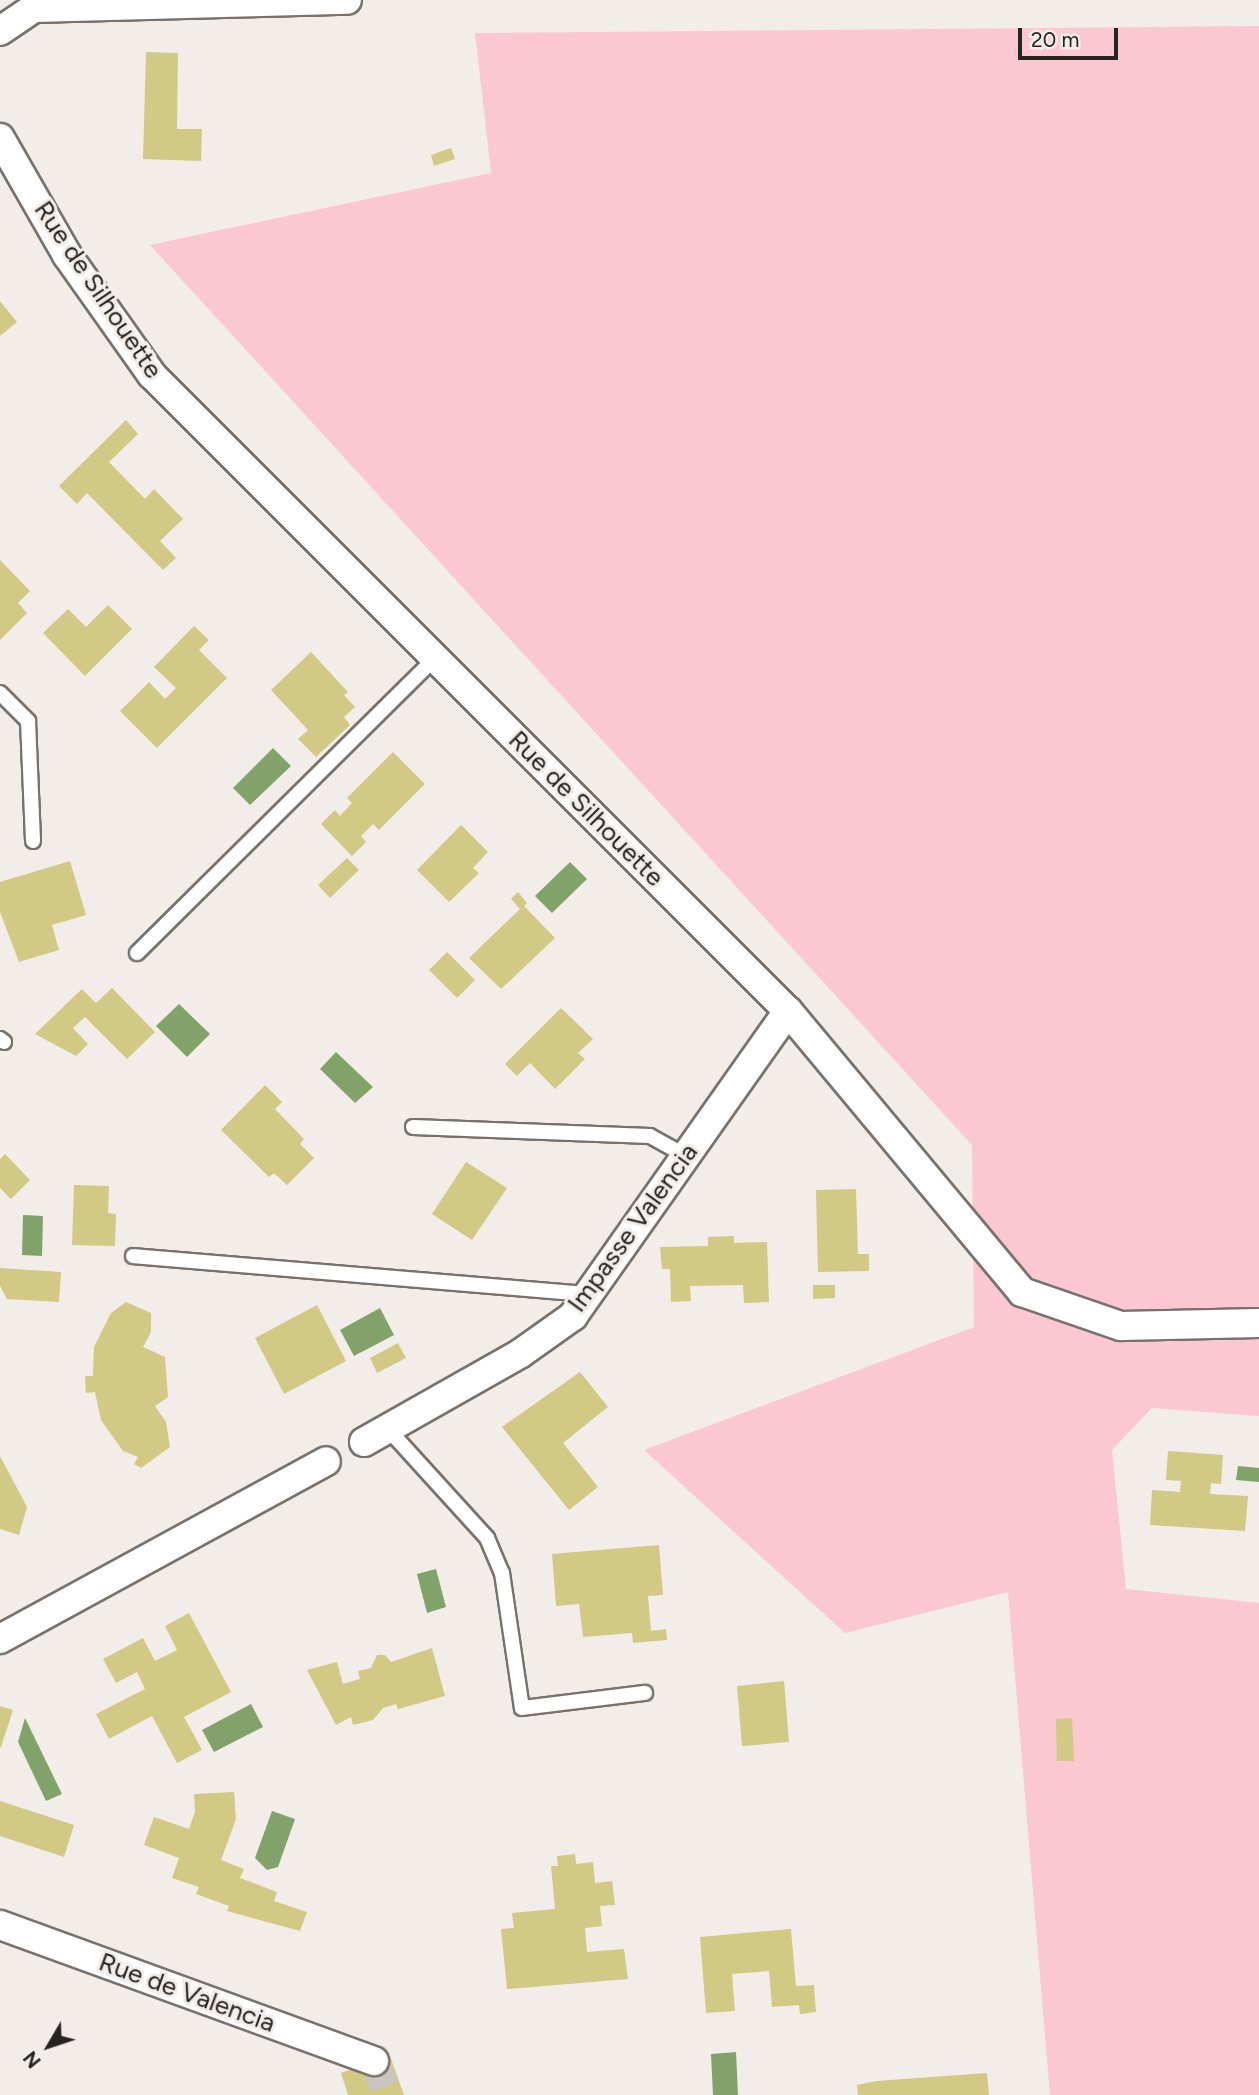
<!DOCTYPE html>
<html>
<head>
<meta charset="utf-8">
<style>
  body { margin:0 }
  #map { position:relative; width:1259px; height:2095px; overflow:hidden; background:#f2ede8; font-family:Figtree,sans-serif }
  div>[style] { position:absolute }
  [style*='--x'] { left:calc(var(--x)*1px); top:calc(var(--y)*1px); width:calc(var(--w)*1px); rotate:calc(var(--a)*1deg) }
  .green>* { inset:0; background:#fbc7d0 }
  .water>* { inset:0; background:#81a369 }
  .building>* { inset:0; background:#d2c984 }
  .minor-tunnel>* { height:28px; margin-top:-14px; transform-origin:0; background:repeating-linear-gradient(90deg,#c9c5c0 0 28px,transparent 0 42px) }
  .roads { filter:drop-shadow(2px 0 #77726e) drop-shadow(-2px 0 #77726e) drop-shadow(0 2px #77726e) drop-shadow(0 -2px #77726e) }
  .service>* { height:14px; margin:-7px; padding:0 7px; transform-origin:7px; border-radius:7px; background:#fff }
  .minor>* { height:28px; margin:-14px; padding:0 14px; transform-origin:14px; border-radius:14px; background:#fff }
  span { translate:-50% -50%; white-space:nowrap; text-align:center; line-height:1.15; -webkit-text-stroke:6px #f2ede8; paint-order:stroke }
  .street-label { font-size:26px; color:#262422 }
  .north { position:absolute; left:14px; top:2011px; width:70px; height:70px; -webkit-text-stroke:5px #f2ede8; paint-order:stroke; rotate:231deg; font-size:19px; font-weight:700; line-height:28px; text-align:center; color:#262422 }
  .north::after { content:''; display:block; margin:auto; width:24px; height:32px; background:#262422; clip-path:polygon(50% 0,100% 100%,50% 72%,0 100%) }
  .scale { position:absolute; left:1018px; top:28px; width:100px; height:32px; box-sizing:border-box; border:4px solid #262422; border-top:0; padding-left:9px; font-size:21px; line-height:24px; white-space:nowrap; color:#262422; -webkit-text-stroke:5px #f2ede8; paint-order:stroke }
</style>
</head>
<body>
<div id="map">
  <div class="green">
    <i style="clip-path:polygon(1259px 26px,1259px 1416px,1152px 1408px,1112px 1450px,1126px 1589px,1259px 1603px,1259px 2095px,1050px 2095px,1008px 1592px,845px 1633px,644px 1450px,974px 1327px,972px 1145px,150px 245px,491px 173px,475px 33px)"></i>
  </div>
  <div class="water">
    <i style="clip-path:polygon(273px 748px,291px 766px,250px 805px,233px 788px)"></i>
    <i style="clip-path:polygon(570px 862px,587px 879px,552px 913px,535px 896px)"></i>
    <i style="clip-path:polygon(179px 1004px,210px 1034px,187px 1057px,156px 1026px)"></i>
    <i style="clip-path:polygon(336px 1052px,373px 1087px,355px 1103px,320px 1069px)"></i>
    <i style="clip-path:polygon(23px 1215px,43px 1216px,42px 1256px,22px 1255px)"></i>
    <i style="clip-path:polygon(380px 1308px,394px 1335px,354px 1356px,340px 1330px)"></i>
    <i style="clip-path:polygon(1238px 1466px,1259px 1468px,1259px 1482px,1236px 1480px)"></i>
    <i style="clip-path:polygon(436px 1569px,446px 1607px,427px 1613px,417px 1574px)"></i>
    <i style="clip-path:polygon(251px 1704px,263px 1727px,214px 1752px,202px 1730px)"></i>
    <i style="clip-path:polygon(25px 1718px,62px 1794px,46px 1801px,18px 1742px)"></i>
    <i style="clip-path:polygon(272px 1811px,295px 1819px,278px 1867px,267px 1870px,255px 1858px)"></i>
    <i style="clip-path:polygon(736px 2052px,738px 2095px,713px 2095px,711px 2054px)"></i>
  </div>
  <div class="building">
    <i style="clip-path:polygon(146px 52px,178px 53px,177px 129px,202px 129px,201px 161px,143px 159px)"></i>
    <i style="clip-path:polygon(451px 148px,455px 159px,434px 166px,431px 155px)"></i>
    <i style="clip-path:polygon(0 301px,17px 322px,0 336px)"></i>
    <i style="clip-path:polygon(126px 420px,138px 434px,109px 462px,145px 499px,154px 489px,183px 519px,160px 541px,176px 558px,163px 570px,87px 493px,77px 504px,59px 486px)"></i>
    <i style="clip-path:polygon(0 560px,30px 591px,18px 603px,27px 613px,0 640px)"></i>
    <i style="clip-path:polygon(108px 605px,132px 629px,85px 676px,43px 633px,68px 609px,86px 627px)"></i>
    <i style="clip-path:polygon(194px 626px,209px 640px,199px 650px,227px 678px,157px 748px,120px 711px,149px 682px,165px 699px,176px 688px,154px 667px)"></i>
    <i style="clip-path:polygon(311px 652px,348px 692px,344px 695px,355px 707px,344px 717px,350px 725px,316px 757px,298px 739px,308px 730px,271px 690px)"></i>
    <i style="clip-path:polygon(393px 752px,425px 784px,379px 830px,373px 824px,361px 836px,366px 842px,352px 856px,321px 824px,335px 810px,340px 816px,352px 803px,347px 798px)"></i>
    <i style="clip-path:polygon(461px 825px,488px 852px,473px 868px,479px 873px,449px 902px,417px 870px)"></i>
    <i style="clip-path:polygon(347px 858px,359px 870px,330px 898px,318px 885px)"></i>
    <i style="clip-path:polygon(70px 861px,86px 915px,52px 925px,59px 950px,19px 962px,0 912px,0 882px)"></i>
    <i style="clip-path:polygon(518px 892px,527px 903px,524px 906px,555px 938px,501px 989px,469px 958px,520px 909px,511px 899px)"></i>
    <i style="clip-path:polygon(447px 952px,475px 980px,457px 998px,429px 970px)"></i>
    <i style="clip-path:polygon(112px 988px,155px 1032px,127px 1059px,85px 1017px,73px 1028px,88px 1044px,76px 1056px,35px 1034px,82px 989px,96px 1003px)"></i>
    <i style="clip-path:polygon(561px 1008px,593px 1039px,578px 1053px,585px 1059px,555px 1089px,530px 1063px,517px 1076px,505px 1064px)"></i>
    <i style="clip-path:polygon(265px 1085px,282px 1102px,275px 1109px,304px 1139px,300px 1144px,314px 1158px,287px 1185px,274px 1173px,269px 1177px,221px 1130px)"></i>
    <i style="clip-path:polygon(5px 1154px,30px 1180px,11px 1199px,0 1188px,0 1159px)"></i>
    <i style="clip-path:polygon(466px 1162px,507px 1188px,472px 1240px,432px 1214px)"></i>
    <i style="clip-path:polygon(74px 1185px,109px 1186px,108px 1213px,116px 1214px,115px 1246px,72px 1245px)"></i>
    <i style="clip-path:polygon(856px 1189px,858px 1254px,869px 1254px,869px 1271px,818px 1272px,816px 1190px)"></i>
    <i style="clip-path:polygon(734px 1236px,734px 1243px,767px 1242px,769px 1302px,744px 1303px,743px 1285px,690px 1286px,691px 1301px,671px 1302px,670px 1269px,662px 1269px,660px 1247px,708px 1246px,708px 1237px)"></i>
    <i style="clip-path:polygon(0 1268px,61px 1272px,59px 1302px,7px 1299px,0 1286px)"></i>
    <i style="clip-path:polygon(813px 1285px,835px 1285px,835px 1298px,813px 1299px)"></i>
    <i style="clip-path:polygon(126px 1302px,151px 1313px,151px 1332px,143px 1347px,165px 1357px,168px 1397px,155px 1406px,166px 1422px,170px 1447px,141px 1468px,134px 1464px,138px 1457px,123px 1451px,101px 1420px,95px 1392px,86px 1393px,85px 1376px,93px 1376px,94px 1347px,111px 1313px)"></i>
    <i style="clip-path:polygon(317px 1305px,346px 1361px,284px 1394px,255px 1338px)"></i>
    <i style="clip-path:polygon(398px 1343px,406px 1358px,377px 1373px,370px 1358px)"></i>
    <i style="clip-path:polygon(580px 1372px,608px 1407px,563px 1443px,598px 1487px,569px 1510px,502px 1427px)"></i>
    <i style="clip-path:polygon(1168px 1451px,1223px 1455px,1221px 1484px,1211px 1483px,1210px 1494px,1248px 1496px,1245px 1531px,1150px 1525px,1152px 1490px,1180px 1492px,1181px 1481px,1166px 1480px)"></i>
    <i style="clip-path:polygon(0 1456px,27px 1507px,19px 1535px,0 1529px)"></i>
    <i style="clip-path:polygon(659px 1545px,663px 1595px,648px 1596px,651px 1631px,666px 1629px,667px 1640px,633px 1643px,632px 1633px,583px 1637px,579px 1604px,556px 1606px,552px 1554px)"></i>
    <i style="clip-path:polygon(189px 1613px,231px 1692px,184px 1717px,202px 1750px,177px 1763px,152px 1716px,109px 1739px,96px 1714px,145px 1689px,137px 1672px,116px 1683px,103px 1659px,143px 1638px,155px 1661px,177px 1650px,165px 1626px)"></i>
    <i style="clip-path:polygon(432px 1648px,445px 1696px,398px 1709px,396px 1704px,383px 1708px,373px 1720px,353px 1725px,351px 1717px,336px 1725px,307px 1670px,337px 1662px,343px 1684px,360px 1679px,358px 1671px,371px 1668px,377px 1655px,385px 1655px,391px 1662px)"></i>
    <i style="clip-path:polygon(784px 1681px,789px 1742px,742px 1746px,737px 1686px)"></i>
    <i style="clip-path:polygon(0 1706px,13px 1710px,1px 1747px,0 1747px)"></i>
    <i style="clip-path:polygon(1072px 1718px,1074px 1761px,1057px 1761px,1056px 1719px)"></i>
    <i style="clip-path:polygon(234px 1792px,236px 1819px,221px 1860px,244px 1869px,240px 1878px,277px 1892px,274px 1901px,307px 1912px,300px 1931px,227px 1911px,229px 1906px,196px 1894px,199px 1887px,172px 1878px,179px 1858px,144px 1845px,154px 1817px,189px 1829px,195px 1812px,194px 1794px)"></i>
    <i style="clip-path:polygon(0 1801px,74px 1825px,64px 1857px,0 1836px)"></i>
    <i style="clip-path:polygon(575px 1854px,576px 1864px,593px 1862px,595px 1883px,612px 1881px,615px 1905px,600px 1906px,602px 1926px,585px 1928px,587px 1952px,624px 1949px,628px 1979px,507px 1989px,501px 1929px,514px 1928px,512px 1913px,555px 1909px,551px 1866px,558px 1866px,557px 1856px)"></i>
    <i style="clip-path:polygon(791px 1929px,796px 1986px,814px 1985px,816px 2012px,800px 2014px,799px 2005px,772px 2007px,769px 1971px,732px 1974px,735px 2011px,706px 2013px,700px 1937px)"></i>
    <i style="clip-path:polygon(390px 2056px,404px 2095px,348px 2095px,341px 2073px)"></i>
    <i style="clip-path:polygon(987px 2073px,989px 2095px,858px 2095px,857px 2085px,877px 2081px)"></i>
  </div>
  <div class="minor-tunnel">
    <i style="--x:374;--y:2061;--w:36;--a:69"></i>
  </div>
  <div class="roads">
    <div class="service">
      <i style="--x:0;--y:693;--w:40;--a:45"></i>
      <i style="--x:28;--y:721;--w:120;--a:87.6"></i>
      <i style="--x:137;--y:953;--w:419;--a:-44.7"></i>
      <i style="--x:0;--y:1039;--w:5;--a:37"></i>
      <i style="--x:413;--y:1127;--w:237;--a:2.2"></i>
      <i style="--x:650;--y:1136;--w:41;--a:29.1"></i>
      <i style="--x:133;--y:1256;--w:457;--a:4.8"></i>
      <i style="--x:387;--y:1428;--w:149;--a:47.7"></i>
      <i style="--x:487;--y:1538;--w:38;--a:67"></i>
      <i style="--x:502;--y:1573;--w:136;--a:81.6"></i>
      <i style="--x:522;--y:1708;--w:124;--a:-7"></i>
    </div>
    <div class="minor">
      <i style="--x:0;--y:31;--w:41;--a:-34.1"></i>
      <i style="--x:34;--y:8;--w:313;--a:-1.5"></i>
      <i style="--x:0;--y:138;--w:135;--a:60.2"></i>
      <i style="--x:67;--y:255;--w:147;--a:54.7"></i>
      <i style="--x:152;--y:375;--w:899;--a:45"></i>
      <i style="--x:788;--y:1011;--w:366;--a:50.2"></i>
      <i style="--x:1022;--y:1292;--w:105;--a:19"></i>
      <i style="--x:1121;--y:1326;--w:138;--a:-1.2"></i>
      <i style="--x:364;--y:1442;--w:180;--a:-29.5"></i>
      <i style="--x:521;--y:1353;--w:64;--a:-35.4"></i>
      <i style="--x:573;--y:1316;--w:373;--a:-54.8"></i>
      <i style="--x:0;--y:1639;--w:371;--a:-28.6"></i>
      <i style="--x:0;--y:1925;--w:398;--a:20"></i>
    </div>
  </div>
  <div class="street-label">
    <span style="left:98px;top:290px;rotate:56deg">Rue de Silhouette</span>
    <span style="left:586px;top:809px;rotate:45deg">Rue de Silhouette</span>
    <span style="left:633px;top:1228px;rotate:-54deg">Impasse Valencia</span>
    <span style="left:187px;top:1993px;rotate:20deg">Rue de Valencia</span>
  </div>
  <div class="north">N</div>
  <div class="scale">20 m</div>
</div>
</body>
</html>
